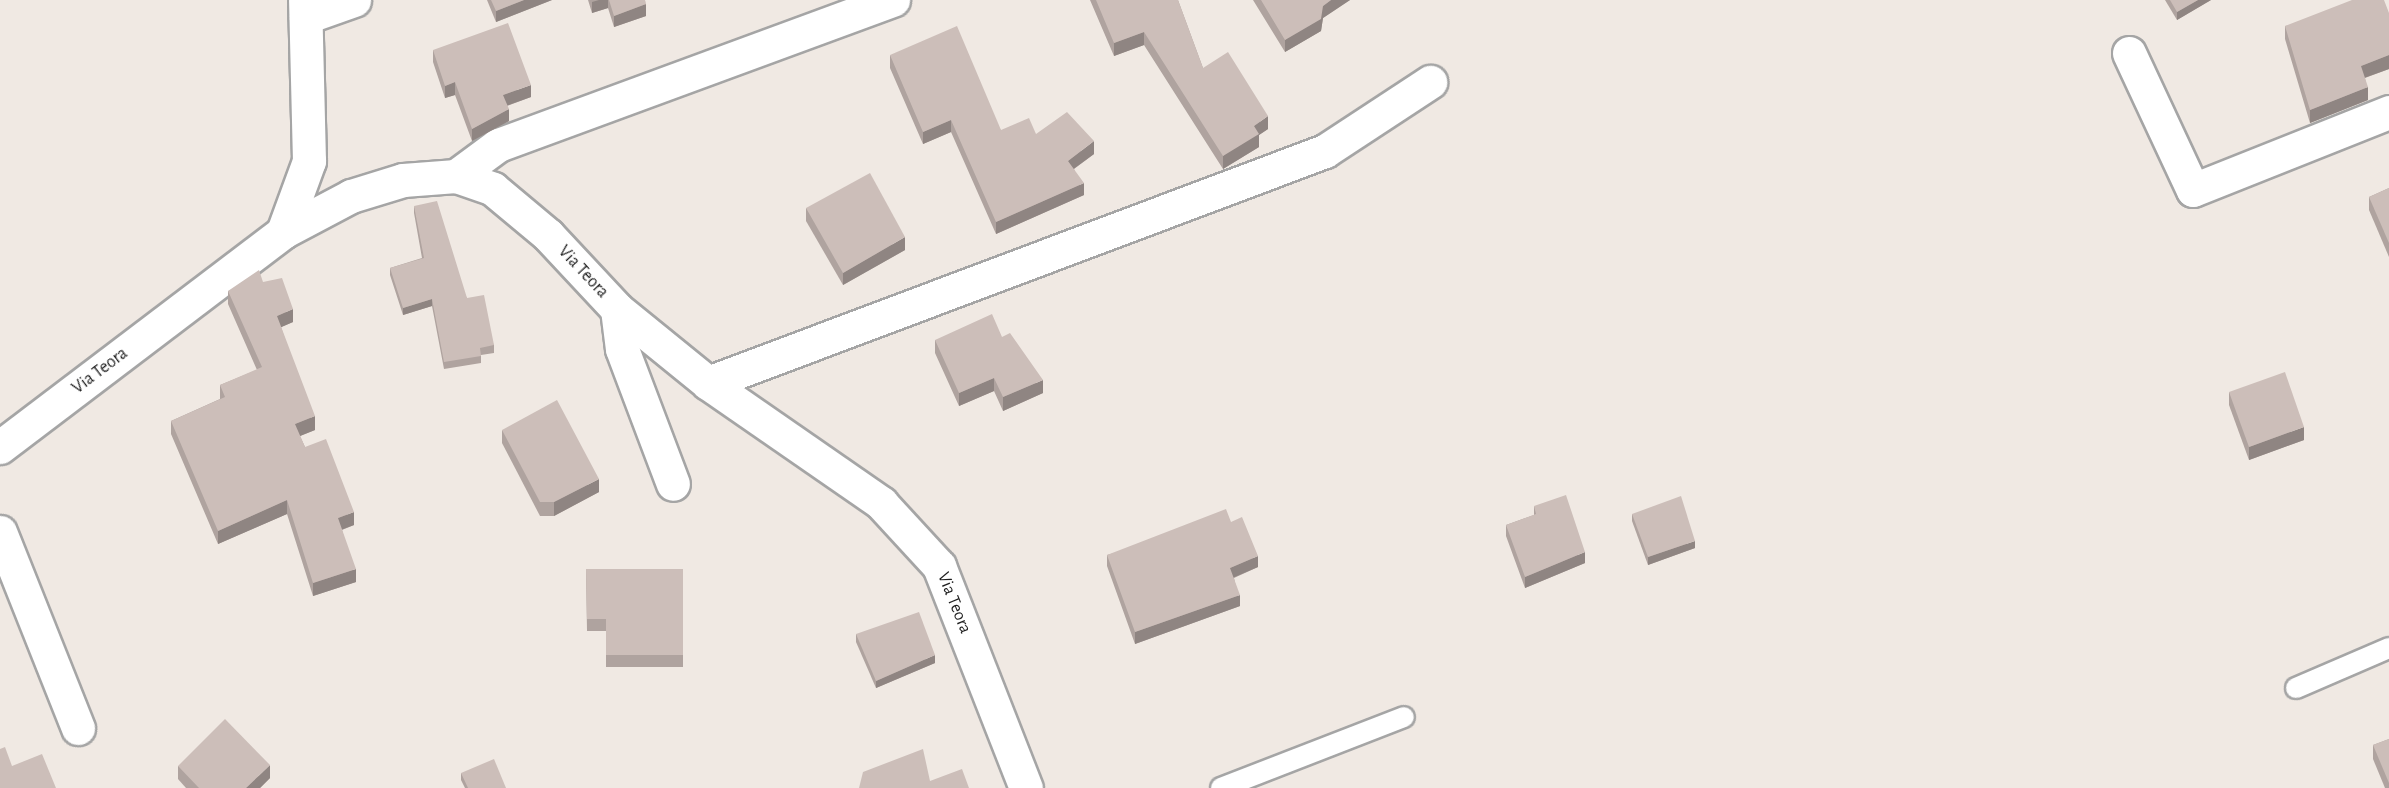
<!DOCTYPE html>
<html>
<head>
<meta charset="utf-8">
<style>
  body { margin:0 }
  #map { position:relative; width:2389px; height:788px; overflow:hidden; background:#f0e9e3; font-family:"Alegreya Sans",sans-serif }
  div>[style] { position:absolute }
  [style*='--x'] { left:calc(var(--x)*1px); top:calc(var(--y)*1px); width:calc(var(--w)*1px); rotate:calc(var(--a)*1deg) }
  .roads { filter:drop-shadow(2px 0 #a5a5a5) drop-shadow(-2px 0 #a5a5a5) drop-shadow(0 2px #a5a5a5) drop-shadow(0 -2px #a5a5a5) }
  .lane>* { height:20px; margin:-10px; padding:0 10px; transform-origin:10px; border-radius:10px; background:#fff }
  .street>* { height:33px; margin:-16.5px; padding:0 16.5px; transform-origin:16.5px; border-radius:16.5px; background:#fff }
  .wall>* { inset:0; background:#afa39f }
  .shaded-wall>* { inset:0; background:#8f8582 }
  .building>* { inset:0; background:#ccbeb9 }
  span { translate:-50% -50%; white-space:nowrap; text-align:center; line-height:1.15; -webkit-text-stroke:4.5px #fff; paint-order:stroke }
  .street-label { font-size:18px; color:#1e1e1e }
</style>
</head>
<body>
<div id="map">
  <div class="roads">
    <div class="lane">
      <i style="--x:2296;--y:688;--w:101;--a:-23.3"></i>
      <i style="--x:1221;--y:788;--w:196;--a:-21.2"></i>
    </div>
    <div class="street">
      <i style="--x:306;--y:17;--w:51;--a:-19.5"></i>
      <i style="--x:2129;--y:53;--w:151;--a:65"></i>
      <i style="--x:2193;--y:190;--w:211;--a:-21.7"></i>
      <i style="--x:456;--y:176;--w:52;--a:-36.4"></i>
      <i style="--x:498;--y:145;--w:421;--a:-20.2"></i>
      <i style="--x:283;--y:232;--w:76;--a:-69.9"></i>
      <i style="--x:309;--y:161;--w:161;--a:-91.4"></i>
      <i style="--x:617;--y:309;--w:40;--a:82.9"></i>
      <i style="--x:622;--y:349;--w:144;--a:69.3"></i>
      <i style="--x:708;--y:383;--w:659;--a:-20.61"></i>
      <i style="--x:1325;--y:151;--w:126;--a:-33.3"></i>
      <i style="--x:0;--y:447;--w:355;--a:-37.2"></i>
      <i style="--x:283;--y:232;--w:77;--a:-27.9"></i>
      <i style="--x:351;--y:196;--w:54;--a:-17.1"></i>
      <i style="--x:403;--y:180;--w:53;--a:-4.3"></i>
      <i style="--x:456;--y:176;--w:39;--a:19"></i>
      <i style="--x:493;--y:189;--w:72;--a:39.9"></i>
      <i style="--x:548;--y:235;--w:101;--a:47"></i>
      <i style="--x:617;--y:309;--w:117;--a:39.1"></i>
      <i style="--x:708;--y:383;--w:211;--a:34.7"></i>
      <i style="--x:881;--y:503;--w:86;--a:47.4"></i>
      <i style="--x:939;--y:566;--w:238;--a:68.6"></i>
      <i style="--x:0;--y:532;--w:211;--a:68.3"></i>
    </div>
  </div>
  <div class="wall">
    <i style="clip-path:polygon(487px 0,552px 0,496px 22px)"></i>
    <i style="clip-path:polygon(588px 0,645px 0,646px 16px,614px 27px,608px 8px,592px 13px)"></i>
    <i style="clip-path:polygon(1090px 0,1178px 0,1203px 68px,1268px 129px,1259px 135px,1259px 147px,1223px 169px,1144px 45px,1114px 56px)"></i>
    <i style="clip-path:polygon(1253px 0,1350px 0,1323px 18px,1321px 31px,1285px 52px)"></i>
    <i style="clip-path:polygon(2165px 0,2211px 0,2177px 20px)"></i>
    <i style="clip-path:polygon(2389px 13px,2389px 69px,2365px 78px,2368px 100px,2310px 123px,2285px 39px,2285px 26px)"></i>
    <i style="clip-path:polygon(433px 50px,531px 97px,507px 106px,509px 121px,472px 141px,455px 95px,445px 98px,433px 62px)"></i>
    <i style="clip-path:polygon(890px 55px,1001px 130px,1094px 154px,1074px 169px,1084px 195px,996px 234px,951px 132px,923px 144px,890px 68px)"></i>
    <i style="clip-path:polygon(2389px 188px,2389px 257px,2369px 210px,2369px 197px)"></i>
    <i style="clip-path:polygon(414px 206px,494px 345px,494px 353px,481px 355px,481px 363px,444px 369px,432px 306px,403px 315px,390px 275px,390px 268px,422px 258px,414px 213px)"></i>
    <i style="clip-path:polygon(806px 208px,905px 250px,843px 285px,806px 221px)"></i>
    <i style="clip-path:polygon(263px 282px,293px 322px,281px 327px,315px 430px,300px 436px,305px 447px,354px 525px,342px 530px,356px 582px,313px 596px,287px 514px,218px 544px,171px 434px,171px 421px,220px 399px,220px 385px,257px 370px,228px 304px,228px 291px)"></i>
    <i style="clip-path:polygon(1002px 337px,1043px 393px,1003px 411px,994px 391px,959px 406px,935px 353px,935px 340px)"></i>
    <i style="clip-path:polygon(2229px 392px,2304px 440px,2249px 460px,2229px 405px)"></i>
    <i style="clip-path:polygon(502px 430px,599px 492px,554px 516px,540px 516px,502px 443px)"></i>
    <i style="clip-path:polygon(1534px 506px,1585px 563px,1525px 588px,1506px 536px,1506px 525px,1534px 515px)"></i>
    <i style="clip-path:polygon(1632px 514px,1695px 548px,1648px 565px,1632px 521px)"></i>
    <i style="clip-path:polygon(1231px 522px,1258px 567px,1234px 578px,1240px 606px,1135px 644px,1107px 566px,1107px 555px)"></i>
    <i style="clip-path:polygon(586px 569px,683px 569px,683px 667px,606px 667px,606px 631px,587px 631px)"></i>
    <i style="clip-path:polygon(856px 634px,935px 663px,876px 688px,856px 642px)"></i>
    <i style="clip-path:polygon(2389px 739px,2389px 788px,2385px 788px,2373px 759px,2373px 745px)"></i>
    <i style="clip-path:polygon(178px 766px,270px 778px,260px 788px,186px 788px,178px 779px)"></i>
    <i style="clip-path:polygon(461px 773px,506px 788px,465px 788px,461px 780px)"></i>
  </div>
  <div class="shaded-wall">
    <i style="clip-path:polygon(524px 0,552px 0,496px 22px,496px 11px)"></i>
    <i style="clip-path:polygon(599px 0,608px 0,608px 8px,592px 13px,592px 2px)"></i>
    <i style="clip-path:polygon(1331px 0,1350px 0,1323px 18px,1321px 31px,1285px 52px,1285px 40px,1323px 6px)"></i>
    <i style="clip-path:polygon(2198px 0,2211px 0,2177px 20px,2177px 12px)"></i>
    <i style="clip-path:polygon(646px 4px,646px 16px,614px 27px,614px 16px)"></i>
    <i style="clip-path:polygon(1144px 32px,1144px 45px,1114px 56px,1114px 43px)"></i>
    <i style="clip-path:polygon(2389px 55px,2389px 69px,2361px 79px,2361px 66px)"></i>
    <i style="clip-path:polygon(455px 82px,455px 95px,445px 98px,445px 86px)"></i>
    <i style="clip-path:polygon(531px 85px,531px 97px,503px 107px,503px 95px)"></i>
    <i style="clip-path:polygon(2368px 87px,2368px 100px,2310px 123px,2310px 110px)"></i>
    <i style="clip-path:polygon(509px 109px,509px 121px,472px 141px,472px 129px)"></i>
    <i style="clip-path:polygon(1268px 116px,1268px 129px,1259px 135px,1259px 147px,1223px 169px,1223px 156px,1254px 126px)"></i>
    <i style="clip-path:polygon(951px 120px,951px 132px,923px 144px,923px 132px)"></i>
    <i style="clip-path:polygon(1094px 141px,1094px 154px,1068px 173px,1068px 161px)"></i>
    <i style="clip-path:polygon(1084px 183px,1084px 195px,996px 234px,996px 222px)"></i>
    <i style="clip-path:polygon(905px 237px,905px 250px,843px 285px,843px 273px)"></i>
    <i style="clip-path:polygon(432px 299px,432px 306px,403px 315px,403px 308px)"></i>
    <i style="clip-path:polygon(293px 309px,293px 322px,277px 329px,277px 316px)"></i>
    <i style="clip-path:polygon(994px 378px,994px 391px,959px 406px,959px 393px)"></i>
    <i style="clip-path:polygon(1043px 380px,1043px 393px,1003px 411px,1003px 397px)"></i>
    <i style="clip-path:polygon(315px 416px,315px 430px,295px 438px,295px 424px)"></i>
    <i style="clip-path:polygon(2304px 427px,2304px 440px,2249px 460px,2249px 447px)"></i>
    <i style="clip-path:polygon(599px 479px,599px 492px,554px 516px,554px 502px)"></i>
    <i style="clip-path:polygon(287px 500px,287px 514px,218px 544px,218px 531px)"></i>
    <i style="clip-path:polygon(354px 512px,354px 525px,338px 531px,338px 518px)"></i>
    <i style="clip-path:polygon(1695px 541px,1695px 548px,1648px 565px,1648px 557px)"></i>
    <i style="clip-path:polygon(1585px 552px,1585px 563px,1525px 588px,1525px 577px)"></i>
    <i style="clip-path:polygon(1258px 556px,1258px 567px,1230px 579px,1230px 568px)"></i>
    <i style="clip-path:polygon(356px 569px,356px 582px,313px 596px,313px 583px)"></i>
    <i style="clip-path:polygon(1240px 595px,1240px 606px,1135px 644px,1135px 632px)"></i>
    <i style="clip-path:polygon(935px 655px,935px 663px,876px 688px,876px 681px)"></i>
    <i style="clip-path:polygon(270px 765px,270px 778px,260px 788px,246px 788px)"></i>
  </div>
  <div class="building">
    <i style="clip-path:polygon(491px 0,524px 0,496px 11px)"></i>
    <i style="clip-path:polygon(609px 0,645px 0,646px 4px,614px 16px)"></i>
    <i style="clip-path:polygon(1096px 0,1178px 0,1203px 68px,1228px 52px,1268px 116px,1254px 126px,1259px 134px,1223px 156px,1144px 32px,1114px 43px)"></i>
    <i style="clip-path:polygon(1261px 0,1331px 0,1323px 6px,1321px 19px,1285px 40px)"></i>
    <i style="clip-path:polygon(2170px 0,2198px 0,2177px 12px)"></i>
    <i style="clip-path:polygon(2352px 0,2384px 0,2389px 13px,2389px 55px,2361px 66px,2368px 87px,2310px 110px,2285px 26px)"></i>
    <i style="clip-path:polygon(508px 23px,531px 85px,503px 95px,509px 109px,472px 129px,455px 82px,445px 86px,433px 50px)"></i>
    <i style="clip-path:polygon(957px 26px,1001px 130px,1029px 118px,1036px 134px,1067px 112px,1094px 141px,1068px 161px,1084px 183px,996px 222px,951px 120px,923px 132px,890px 55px)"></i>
    <i style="clip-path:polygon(870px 173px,905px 237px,843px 273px,806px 208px)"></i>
    <i style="clip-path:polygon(2389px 188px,2389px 243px,2369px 197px)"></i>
    <i style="clip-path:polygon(437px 201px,467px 298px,484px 295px,494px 345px,480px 348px,481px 356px,444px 362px,432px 299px,403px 308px,390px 268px,424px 258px,414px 206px)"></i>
    <i style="clip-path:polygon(259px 270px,263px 282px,282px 278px,293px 309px,277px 316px,315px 416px,295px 424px,305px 447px,326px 439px,354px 512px,338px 518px,356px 569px,313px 583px,287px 500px,218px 531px,171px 421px,225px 397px,220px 385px,262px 367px,228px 291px)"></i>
    <i style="clip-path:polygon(992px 314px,1002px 337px,1010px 333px,1043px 380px,1003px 397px,994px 378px,959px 393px,935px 340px)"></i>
    <i style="clip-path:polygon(2285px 372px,2304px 427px,2249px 447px,2229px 392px)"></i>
    <i style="clip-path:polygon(557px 400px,599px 479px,554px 502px,540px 502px,502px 430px)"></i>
    <i style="clip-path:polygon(1566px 495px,1585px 552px,1525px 577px,1506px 525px,1536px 514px,1534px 506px)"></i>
    <i style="clip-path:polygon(1681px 496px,1695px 541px,1648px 557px,1632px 514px)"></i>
    <i style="clip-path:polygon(1226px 509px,1231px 522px,1242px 517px,1258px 556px,1230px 568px,1240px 595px,1135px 632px,1107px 555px)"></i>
    <i style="clip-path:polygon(586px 569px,683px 569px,683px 655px,606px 655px,606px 619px,587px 619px)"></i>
    <i style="clip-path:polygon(919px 612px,935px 655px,876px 681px,856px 634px)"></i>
    <i style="clip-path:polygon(225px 719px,270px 765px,246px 788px,199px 788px,178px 766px)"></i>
    <i style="clip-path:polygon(2389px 739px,2389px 783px,2373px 745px)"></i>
    <i style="clip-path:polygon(5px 747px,12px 766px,42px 754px,56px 788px,0 788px,0 749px)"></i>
    <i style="clip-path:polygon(923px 749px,930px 781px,962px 769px,969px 788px,859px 788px,863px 772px)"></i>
    <i style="clip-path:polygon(494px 759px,506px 788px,468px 788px,461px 773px)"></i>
  </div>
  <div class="street-label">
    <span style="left:583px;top:272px;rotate:47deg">Via Teora</span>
    <span style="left:100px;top:371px;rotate:-37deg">Via Teora</span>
    <span style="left:954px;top:603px;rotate:68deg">Via Teora</span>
  </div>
</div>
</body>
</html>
